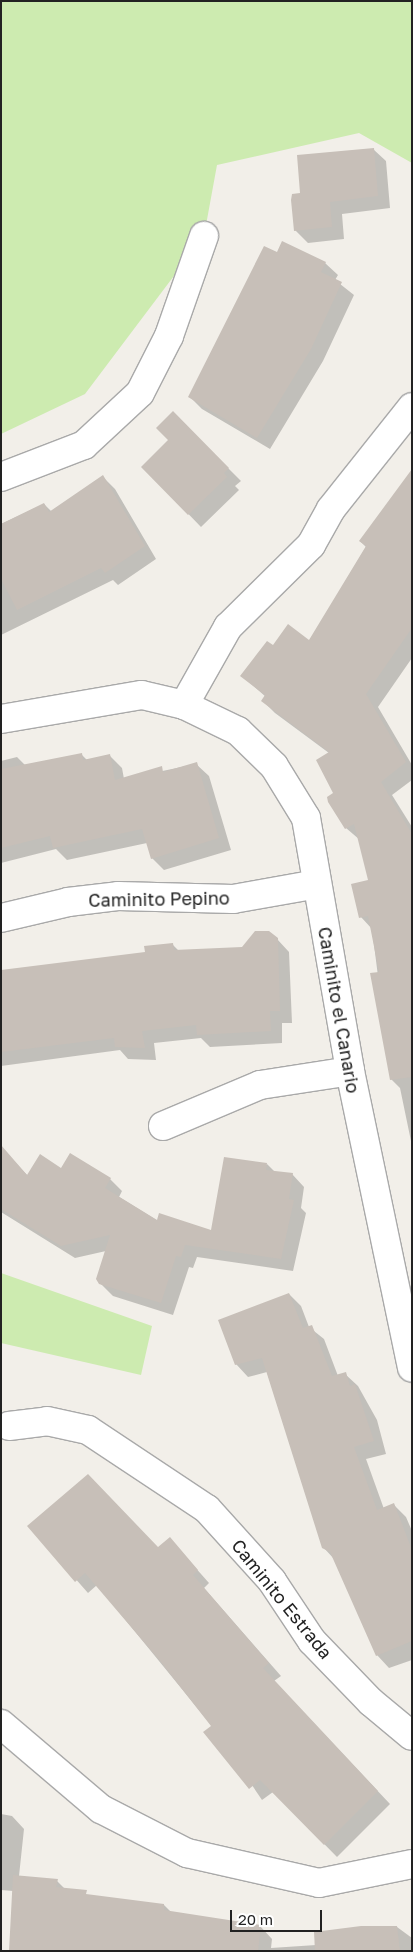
<!DOCTYPE html>
<html>
<head>
<meta charset="utf-8">
<style>
  body { margin:0 }
  #map { position:relative; width:413px; height:1952px; overflow:hidden; background:#f2efe9; font-family:"Golos Text",sans-serif }
  div>[style] { position:absolute }
  [style*='--x'] { left:calc(var(--x)*1px); top:calc(var(--y)*1px); width:calc(var(--w)*1px); rotate:calc(var(--a)*1deg) }
  .grass>* { inset:0; background:#cdebb0 }
  .shadow>* { inset:0; background:#0003 }
  .building>* { inset:0; background:#c7bfb8 }
  .roads { filter:drop-shadow(1px 0 #a9a9a9) drop-shadow(-1px 0 #a9a9a9) drop-shadow(0 1px #a9a9a9) drop-shadow(0 -1px #a9a9a9) }
  .minor>* { height:28px; margin:-14px; padding:0 14px; transform-origin:14px; border-radius:14px; background:#fff }
  span { translate:-50% -50%; white-space:nowrap; text-align:center; line-height:1.15; -webkit-text-stroke:5px #fff; paint-order:stroke }
  .street-label { font-size:18px; color:#222 }
  .frame { position:absolute; inset:0; border:2px solid #222; pointer-events:none }
  .scale { position:absolute; left:230px; top:1910px; width:92px; height:22px; box-sizing:border-box; border:2px solid #222; border-top:0; padding-left:6px; font-size:15px; line-height:18px; white-space:nowrap; color:#222; -webkit-text-stroke:4px #fff; paint-order:stroke }
</style>
</head>
<body>
<div id="map">
  <div class="grass">
    <i style="clip-path:polygon(1px 1px,412px 1px,412px 163px,359px 133px,217px 165px,204px 236px,85px 394px,1px 434px)"></i>
    <i style="clip-path:polygon(1px 1273px,152px 1326px,141px 1375px,1px 1343px)"></i>
  </div>
  <div class="shadow">
    <i style="clip-path:polygon(373px 149px,386px 161px,390px 208px,342px 214px,344px 239px,308px 243px,295px 230px,301px 194px)"></i>
    <i style="clip-path:polygon(278px 254px,325px 263px,338px 275px,335px 280px,354px 295px,323px 361px,270px 449px,202px 409px,190px 397px)"></i>
    <i style="clip-path:polygon(173px 413px,241px 481px,235px 486px,239px 490px,201px 527px,143px 467px,169px 440px)"></i>
    <i style="clip-path:polygon(103px 477px,115px 489px,156px 559px,118px 585px,113px 580px,1px 635px,1px 524px,44px 504px,52px 512px)"></i>
    <i style="clip-path:polygon(412px 489px,412px 658px,378px 707px,412px 765px,412px 780px,392px 795px,412px 827px,412px 1146px,400px 1088px,391px 1079px,372px 929px,361px 917px,370px 881px,360px 840px,346px 828px,329px 753px,275px 713px,263px 701px,266px 697px,242px 676px,273px 647px,309px 642px,366px 547px,360px 541px)"></i>
    <i style="clip-path:polygon(81px 754px,87px 760px,110px 756px,122px 768px,124px 779px,196px 764px,209px 776px,231px 850px,164px 870px,152px 858px,147px 843px,67px 860px,56px 849px,1px 863px,1px 761px,17px 757px,25px 765px)"></i>
    <i style="clip-path:polygon(277px 939px,289px 952px,292px 1023px,282px 1023px,282px 1043px,210px 1047px,201px 1038px,154px 1043px,156px 1060px,128px 1059px,120px 1050px,1px 1066px,1px 971px,146px 953px,172px 944px,179px 951px,243px 948px)"></i>
    <i style="clip-path:polygon(1px 1147px,28px 1176px,61px 1169px,110px 1179px,122px 1191px,119px 1197px,158px 1221px,212px 1231px,267px 1164px,275px 1172px,292px 1174px,304px 1187px,301px 1208px,306px 1213px,293px 1271px,197px 1257px,193px 1268px,189px 1267px,173px 1315px,113px 1296px,100px 1283px,106px 1251px,75px 1258px,1px 1212px)"></i>
    <i style="clip-path:polygon(289px 1294px,301px 1306px,309px 1327px,324px 1339px,338px 1376px,345px 1374px,358px 1386px,377px 1420px,386px 1454px,366px 1459px,384px 1509px,394px 1505px,406px 1517px,412px 1531px,412px 1660px,389px 1668px,377px 1655px,335px 1560px,323px 1547px,267px 1372px,248px 1377px,236px 1364px)"></i>
    <i style="clip-path:polygon(29px 1526px,158px 1549px,170px 1539px,209px 1583px,204px 1588px,281px 1676px,274px 1681px,390px 1804px,337px 1857px,273px 1792px,262px 1800px,212px 1726px,97px 1585px,88px 1593px)"></i>
    <i style="clip-path:polygon(1px 1814px,12px 1816px,24px 1829px,19px 1876px,57px 1881px,65px 1889px,90px 1896px,164px 1905px,172px 1913px,260px 1926px,272px 1939px,271px 1948px,316px 1945px,397px 1927px,412px 1938px,412px 1951px,10px 1951px,13px 1891px,1px 1890px)"></i>
  </div>
  <div class="building">
    <i style="clip-path:polygon(374px 148px,378px 196px,330px 202px,332px 227px,294px 231px,291px 200px,292px 194px,300px 193px,297px 155px)"></i>
    <i style="clip-path:polygon(282px 241px,326px 262px,321px 272px,342px 282px,311px 349px,257px 438px,188px 397px,264px 246px,277px 252px)"></i>
    <i style="clip-path:polygon(173px 411px,229px 468px,224px 473px,227px 477px,188px 515px,141px 467px,168px 440px,156px 428px)"></i>
    <i style="clip-path:polygon(412px 469px,412px 628px,366px 694px,406px 762px,381px 782px,412px 834px,412px 1077px,390px 1080px,370px 973px,379px 972px,368px 916px,359px 918px,351px 884px,368px 880px,354px 824px,345px 829px,328px 802px,327px 797px,333px 793px,316px 760px,329px 752px,261px 701px,265px 695px,240px 676px,267px 641px,273px 645px,288px 624px,309px 640px,366px 546px,359px 541px)"></i>
    <i style="clip-path:polygon(103px 475px,145px 546px,105px 573px,101px 568px,17px 610px,1px 579px,1px 524px,44px 503px,49px 512px)"></i>
    <i style="clip-path:polygon(82px 753px,83px 760px,110px 754px,115px 780px,162px 766px,163px 772px,197px 762px,219px 838px,151px 859px,142px 829px,53px 848px,50px 836px,1px 848px,1px 769px)"></i>
    <i style="clip-path:polygon(255px 931px,269px 931px,278px 938px,280px 1011px,270px 1011px,271px 1031px,197px 1035px,196px 1025px,142px 1031px,145px 1048px,115px 1047px,114px 1038px,1px 1052px,1px 970px,145px 952px,144px 946px,173px 943px,174px 950px,242px 947px)"></i>
    <i style="clip-path:polygon(1px 1145px,27px 1175px,40px 1154px,61px 1168px,70px 1153px,111px 1178px,105px 1188px,157px 1220px,159px 1213px,211px 1230px,224px 1157px,267px 1163px,266px 1170px,293px 1173px,289px 1199px,294px 1200px,281px 1259px,185px 1245px,181px 1257px,176px 1256px,161px 1303px,99px 1284px,96px 1279px,110px 1235px,61px 1246px,1px 1209px)"></i>
    <i style="clip-path:polygon(289px 1293px,303px 1328px,312px 1325px,332px 1376px,346px 1372px,350px 1386px,355px 1384px,374px 1441px,354px 1447px,377px 1510px,394px 1503px,412px 1550px,412px 1641px,376px 1656px,330px 1552px,322px 1548px,262px 1358px,235px 1365px,218px 1320px)"></i>
    <i style="clip-path:polygon(88px 1474px,158px 1547px,170px 1537px,198px 1570px,193px 1575px,269px 1663px,263px 1668px,378px 1791px,324px 1845px,260px 1780px,249px 1789px,203px 1732px,211px 1726px,160px 1661px,85px 1573px,75px 1582px,27px 1526px)"></i>
    <i style="clip-path:polygon(13px 1875px,58px 1879px,56px 1887px,87px 1890px,86px 1894px,164px 1904px,164px 1910px,261px 1925px,258px 1951px,9px 1951px)"></i>
    <i style="clip-path:polygon(361px 1926px,397px 1926px,400px 1951px,315px 1951px,314px 1932px)"></i>
  </div>
  <div class="roads">
    <div class="minor">
      <i style="--x:1;--y:477;--w:89;--a:-21.1"></i>
      <i style="--x:84;--y:445;--w:76;--a:-42.9"></i>
      <i style="--x:140;--y:393;--w:64;--a:-63"></i>
      <i style="--x:169;--y:336;--w:106;--a:-70.7"></i>
      <i style="--x:184;--y:705;--w:90;--a:-60.6"></i>
      <i style="--x:228;--y:627;--w:117;--a:-44.7"></i>
      <i style="--x:311;--y:545;--w:41;--a:-60.9"></i>
      <i style="--x:331;--y:509;--w:130;--a:-51.5"></i>
      <i style="--x:1;--y:719;--w:143;--a:-9.7"></i>
      <i style="--x:142;--y:695;--w:43;--a:13.4"></i>
      <i style="--x:184;--y:705;--w:60;--a:25.7"></i>
      <i style="--x:238;--y:731;--w:50;--a:44.2"></i>
      <i style="--x:274;--y:766;--w:61;--a:58.4"></i>
      <i style="--x:306;--y:818;--w:257;--a:80.1"></i>
      <i style="--x:350;--y:1071;--w:303;--a:78.2"></i>
      <i style="--x:1;--y:918;--w:69;--a:-13.4"></i>
      <i style="--x:68;--y:902;--w:50;--a:-6.8"></i>
      <i style="--x:118;--y:896;--w:115;--a:1.5"></i>
      <i style="--x:233;--y:899;--w:85;--a:-10.1"></i>
      <i style="--x:163;--y:1126;--w:105;--a:-22.9"></i>
      <i style="--x:260;--y:1085;--w:91;--a:-8.8"></i>
      <i style="--x:9;--y:1426;--w:38;--a:-7"></i>
      <i style="--x:47;--y:1421;--w:42;--a:12.4"></i>
      <i style="--x:88;--y:1430;--w:143;--a:33.6"></i>
      <i style="--x:207;--y:1509;--w:97;--a:47.9"></i>
      <i style="--x:272;--y:1581;--w:72;--a:56.3"></i>
      <i style="--x:312;--y:1641;--w:85;--a:46"></i>
      <i style="--x:371;--y:1702;--w:53;--a:39.7"></i>
      <i style="--x:1;--y:1724;--w:131;--a:40.4"></i>
      <i style="--x:101;--y:1809;--w:97;--a:27.1"></i>
      <i style="--x:187;--y:1853;--w:135;--a:12.8"></i>
      <i style="--x:319;--y:1883;--w:95;--a:-11.5"></i>
    </div>
  </div>
  <div class="street-label">
    <span style="left:159px;top:899px;rotate:-1deg">Caminito Pepino</span>
    <span style="left:339px;top:1010px;rotate:80deg">Caminito el Canario</span>
    <span style="left:282px;top:1599px;rotate:51deg">Caminito Estrada</span>
  </div>
  <div class="frame"></div>
  <div class="scale">20 m</div>
</div>
</body>
</html>
